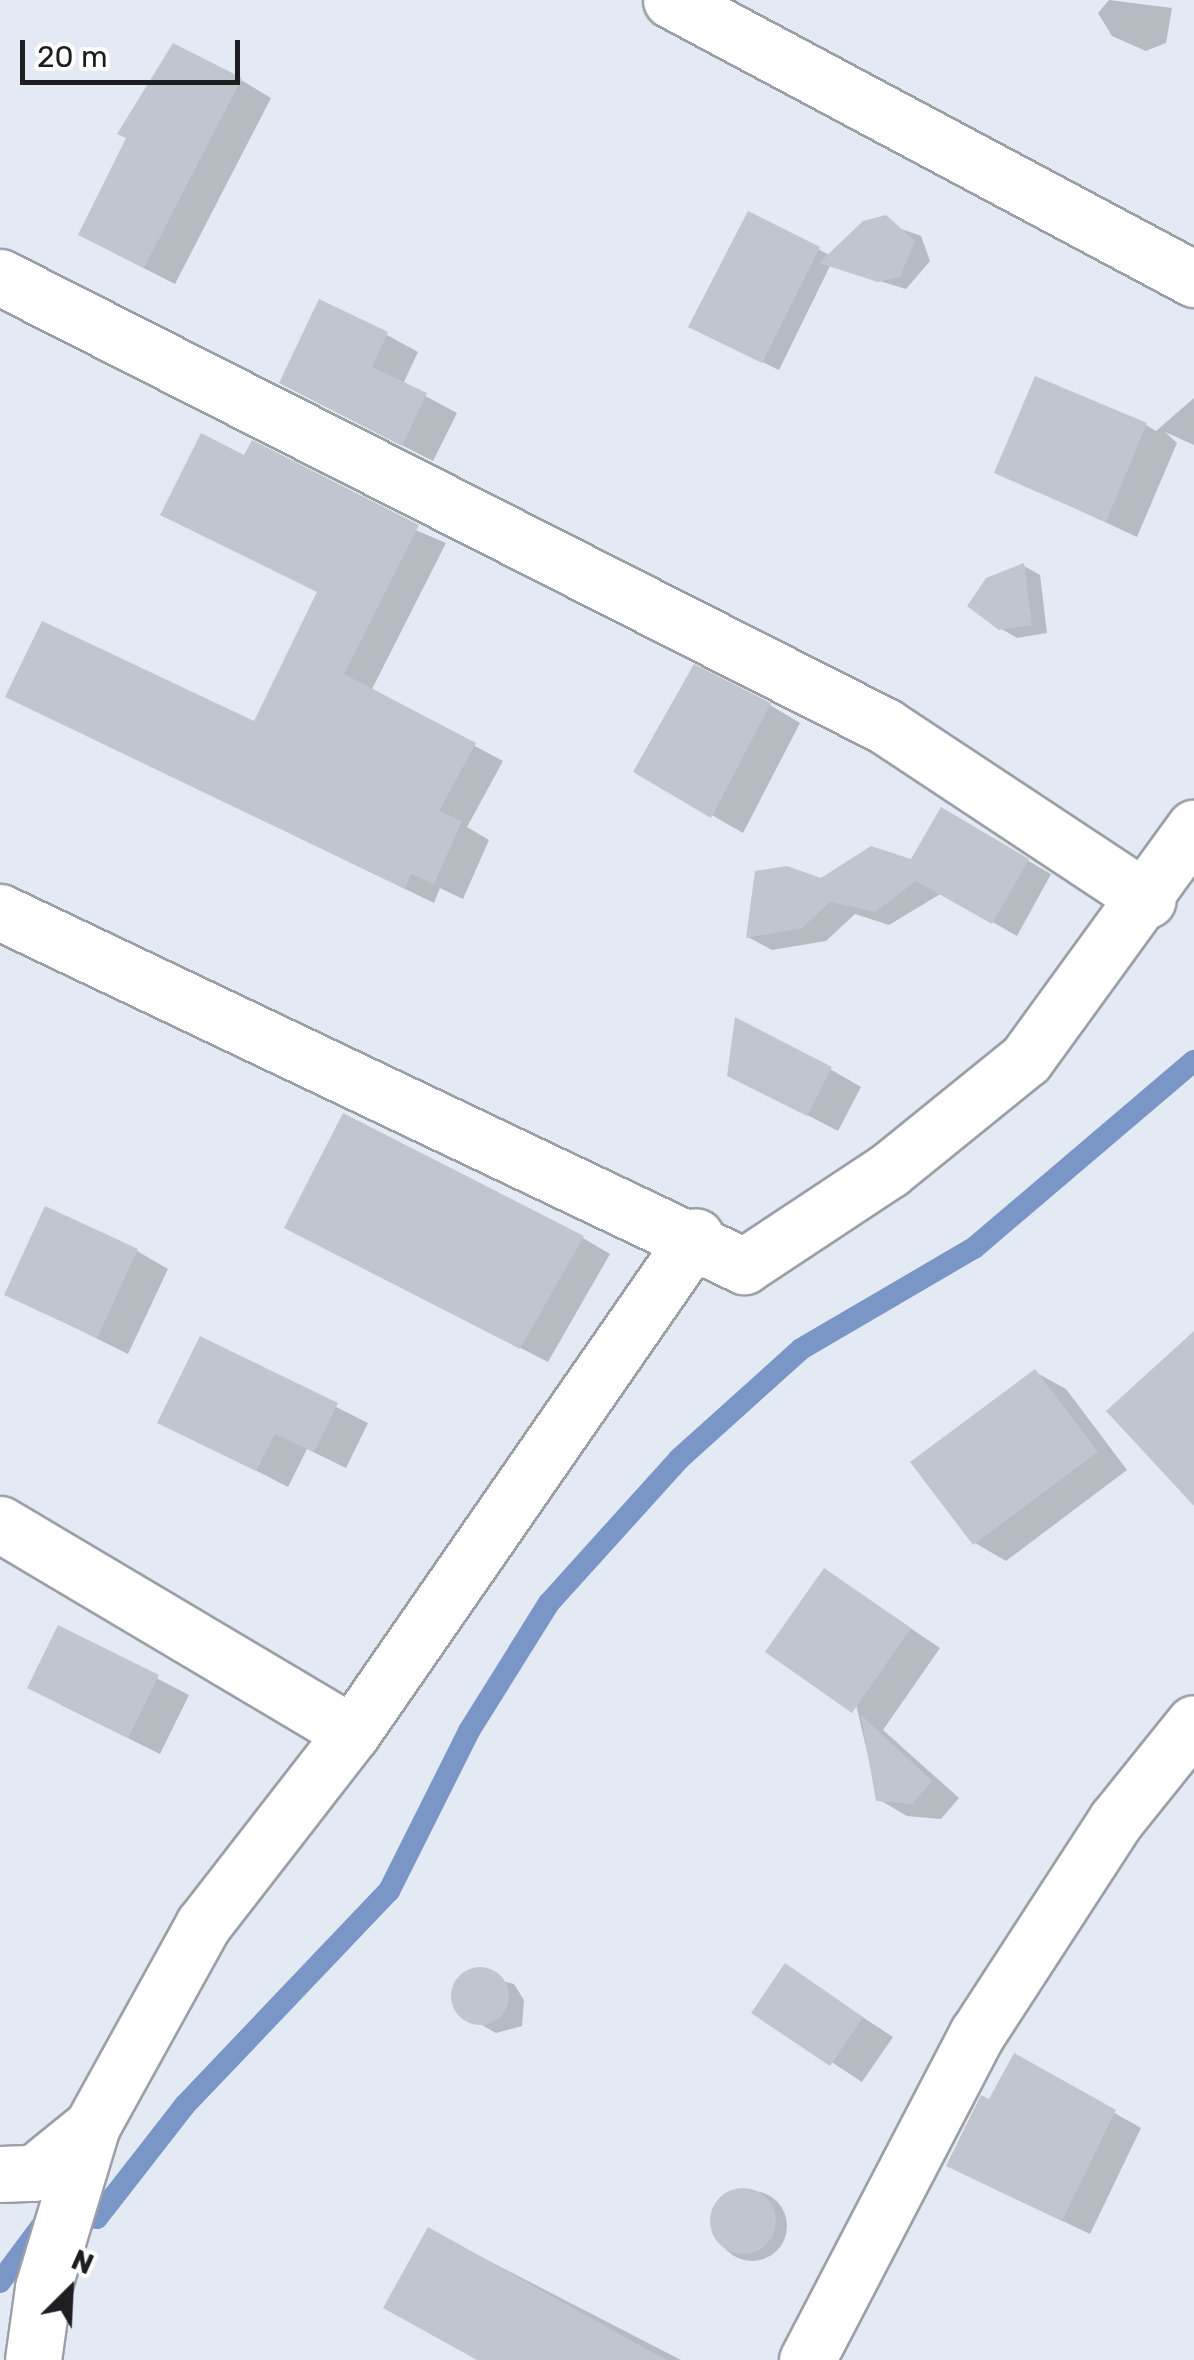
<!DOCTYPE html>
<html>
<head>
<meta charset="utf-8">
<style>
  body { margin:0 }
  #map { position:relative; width:1194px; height:2360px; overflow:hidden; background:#e4eaf3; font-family:Rubik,sans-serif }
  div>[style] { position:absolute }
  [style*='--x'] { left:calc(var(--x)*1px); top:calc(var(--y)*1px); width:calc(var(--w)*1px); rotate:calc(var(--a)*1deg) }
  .shadow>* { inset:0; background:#0003 }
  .round { border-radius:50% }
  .stream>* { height:22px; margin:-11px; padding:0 11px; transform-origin:11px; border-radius:11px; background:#7996c7 }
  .building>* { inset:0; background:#c0c5ce }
  .roads { filter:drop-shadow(2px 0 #9a9fa8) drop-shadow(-2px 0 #9a9fa8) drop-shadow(0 2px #9a9fa8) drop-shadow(0 -2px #9a9fa8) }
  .street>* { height:55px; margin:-27.5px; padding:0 27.5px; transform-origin:27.5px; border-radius:27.5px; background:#fff }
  span { translate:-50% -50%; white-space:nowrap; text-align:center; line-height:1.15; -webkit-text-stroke:8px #fff; paint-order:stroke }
  .north { position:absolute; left:20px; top:2240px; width:100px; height:100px; -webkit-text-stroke:8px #fff; paint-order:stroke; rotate:24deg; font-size:28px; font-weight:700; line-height:40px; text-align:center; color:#1c1e21 }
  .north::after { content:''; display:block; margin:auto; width:35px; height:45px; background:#1c1e21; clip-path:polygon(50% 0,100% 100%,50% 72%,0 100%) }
  .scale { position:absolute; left:20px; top:40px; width:220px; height:45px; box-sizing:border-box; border:5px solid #1c1e21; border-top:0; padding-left:12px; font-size:30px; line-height:35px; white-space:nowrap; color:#1c1e21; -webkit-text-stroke:8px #fff; paint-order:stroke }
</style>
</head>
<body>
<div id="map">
  <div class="shadow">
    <i style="clip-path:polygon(1109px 0,1172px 8px,1166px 43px,1146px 51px,1112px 36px,1098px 13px)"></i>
    <i style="clip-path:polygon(241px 80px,271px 98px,175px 284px,112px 252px)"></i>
    <i style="clip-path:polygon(874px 219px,921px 236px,930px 261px,906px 289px,830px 266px,779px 370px,707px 335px,818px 249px,831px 256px)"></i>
    <i style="clip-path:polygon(387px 335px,418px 352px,403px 384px,457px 413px,433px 461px,313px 400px)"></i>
    <i style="clip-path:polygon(1194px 398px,1194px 445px,1165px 432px,1177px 443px,1137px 537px,997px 472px,1146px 425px,1156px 431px)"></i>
    <i style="clip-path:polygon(246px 458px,446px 543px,371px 691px,503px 761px,467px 827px,489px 840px,463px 899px,440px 888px,434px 903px,8px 696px,256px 724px,320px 593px)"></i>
    <i style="clip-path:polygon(1024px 566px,1040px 575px,1047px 633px,1017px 638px,1000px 628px)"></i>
    <i style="clip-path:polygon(770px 705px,800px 723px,743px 833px,637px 772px)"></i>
    <i style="clip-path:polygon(942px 811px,1051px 874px,1017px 936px,942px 893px,889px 925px,855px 914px,826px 941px,772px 950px,748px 937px,822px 880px,912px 862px)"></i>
    <i style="clip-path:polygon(830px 1069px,861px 1087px,838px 1131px,730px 1075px)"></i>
    <i style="clip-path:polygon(583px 1238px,610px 1254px,548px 1362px,315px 1243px)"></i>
    <i style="clip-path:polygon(137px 1251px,168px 1269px,128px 1354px,7px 1294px)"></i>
    <i style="clip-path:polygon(201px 1339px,368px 1423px,346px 1468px,307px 1449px,288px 1487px,161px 1422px)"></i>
    <i style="clip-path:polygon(1035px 1372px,1066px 1389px,1127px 1470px,1006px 1561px,975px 1543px)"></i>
    <i style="clip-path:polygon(825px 1571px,940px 1648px,883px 1730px,959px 1798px,941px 1819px,907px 1816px,878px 1799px)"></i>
    <i style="clip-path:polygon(60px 1628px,189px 1695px,160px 1754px,61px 1705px)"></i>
    <i style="clip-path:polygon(786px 1967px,893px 2037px,862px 2082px,755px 2012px)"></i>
    <i style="clip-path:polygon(466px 1971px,514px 1984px,524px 2000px,522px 2026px,496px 2033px,480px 2024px,451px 1994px)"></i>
    <i style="clip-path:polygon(1015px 2057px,1141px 2128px,1090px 2234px,976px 2180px,990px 2102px)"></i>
    <i class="round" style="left:717px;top:2191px;width:70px;height:70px"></i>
    <i style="clip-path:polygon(429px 2230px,681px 2360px,481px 2360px)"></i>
  </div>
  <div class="stream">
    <i style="--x:77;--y:2189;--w:35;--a:55"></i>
    <i style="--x:97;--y:2218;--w:143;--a:-52.1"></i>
    <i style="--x:185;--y:2105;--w:296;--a:-46.4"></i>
    <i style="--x:389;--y:1891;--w:179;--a:-63.4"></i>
    <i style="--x:469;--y:1731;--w:151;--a:-58"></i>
    <i style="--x:549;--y:1603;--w:194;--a:-47.9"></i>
    <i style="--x:679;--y:1459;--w:164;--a:-42"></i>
    <i style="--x:801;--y:1349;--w:200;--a:-30.3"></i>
    <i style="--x:974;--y:1248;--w:289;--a:-40.4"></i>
    <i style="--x:0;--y:2282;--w:74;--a:-53.3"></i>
  </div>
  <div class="building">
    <i style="clip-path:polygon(173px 43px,242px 78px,144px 268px,78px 235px,126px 138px,117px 134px)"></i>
    <i style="clip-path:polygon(748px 211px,820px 247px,762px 363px,688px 327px)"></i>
    <i style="clip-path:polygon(886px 215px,915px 241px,900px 277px,878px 282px,819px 263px,863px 221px)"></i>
    <i style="clip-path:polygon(319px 299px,388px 332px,372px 367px,427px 393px,402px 446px,279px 383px)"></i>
    <i style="clip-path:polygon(1035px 376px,1147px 423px,1106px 522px,994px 473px)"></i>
    <i style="clip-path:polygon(201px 433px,244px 455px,252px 440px,419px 525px,344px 674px,476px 743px,439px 811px,462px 821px,434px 884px,411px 874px,405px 889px,5px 697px,42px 621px,254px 721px,317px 592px,160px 515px)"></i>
    <i style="clip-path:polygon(1024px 563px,1032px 625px,999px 630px,967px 606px,986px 578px)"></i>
    <i style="clip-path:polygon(694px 664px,771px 703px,711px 818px,633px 772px)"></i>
    <i style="clip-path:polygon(941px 807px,1029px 859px,992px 924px,916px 881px,875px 912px,830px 902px,802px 928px,746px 938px,755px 871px,787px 866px,821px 878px,871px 846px,911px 859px)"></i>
    <i style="clip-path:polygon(735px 1017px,832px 1067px,807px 1116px,727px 1076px)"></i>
    <i style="clip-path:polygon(343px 1113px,584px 1236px,520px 1349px,284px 1228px)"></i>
    <i style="clip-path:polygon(45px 1206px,138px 1249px,97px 1338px,4px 1295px)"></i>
    <i style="clip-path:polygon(1194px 1331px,1194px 1506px,1106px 1411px)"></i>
    <i style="clip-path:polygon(200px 1336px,338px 1403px,314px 1452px,275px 1434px,256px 1471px,157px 1423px)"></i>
    <i style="clip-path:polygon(1035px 1369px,1098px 1452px,973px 1545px,910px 1462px)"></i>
    <i style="clip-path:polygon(824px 1568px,911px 1628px,852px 1713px,765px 1652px)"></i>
    <i style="clip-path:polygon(58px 1625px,159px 1675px,128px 1738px,27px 1688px)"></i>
    <i style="clip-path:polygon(861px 1715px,932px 1781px,912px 1804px,876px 1801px)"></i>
    <i style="clip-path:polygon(785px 1963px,863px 2017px,830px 2066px,751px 2013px)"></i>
    <i class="round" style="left:451px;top:1967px;width:58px;height:58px"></i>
    <i style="clip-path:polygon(1014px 2053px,1116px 2110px,1062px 2221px,946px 2166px,981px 2095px,989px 2099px)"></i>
    <i class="round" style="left:710px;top:2188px;width:66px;height:66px"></i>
    <i style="clip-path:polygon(428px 2227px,666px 2360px,477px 2360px,383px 2308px)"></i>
  </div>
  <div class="roads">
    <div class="street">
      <i style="--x:671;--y:0;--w:593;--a:28.08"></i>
      <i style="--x:0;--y:277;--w:992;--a:26.9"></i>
      <i style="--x:885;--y:726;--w:315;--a:33.5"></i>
      <i style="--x:0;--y:912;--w:824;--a:25.45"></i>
      <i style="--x:744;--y:1266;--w:174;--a:-33.5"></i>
      <i style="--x:889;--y:1170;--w:176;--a:-39"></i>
      <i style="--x:1026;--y:1059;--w:286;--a:-54"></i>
      <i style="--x:0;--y:1524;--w:409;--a:30.7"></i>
      <i style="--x:0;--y:2174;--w:34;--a:-2"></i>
      <i style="--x:34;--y:2173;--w:75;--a:-39"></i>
      <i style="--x:92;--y:2126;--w:230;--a:-61.1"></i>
      <i style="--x:203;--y:1925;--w:243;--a:-52.2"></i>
      <i style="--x:352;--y:1733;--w:604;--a:-55.31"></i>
      <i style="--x:33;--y:2360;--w:73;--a:-82.1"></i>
      <i style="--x:43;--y:2288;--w:169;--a:-73.2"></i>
      <i style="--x:807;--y:2360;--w:368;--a:-62.5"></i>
      <i style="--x:977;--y:2034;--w:255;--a:-57"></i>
      <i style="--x:1116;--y:1820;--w:124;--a:-51.2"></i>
    </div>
  </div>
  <div class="north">N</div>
  <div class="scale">20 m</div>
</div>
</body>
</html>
